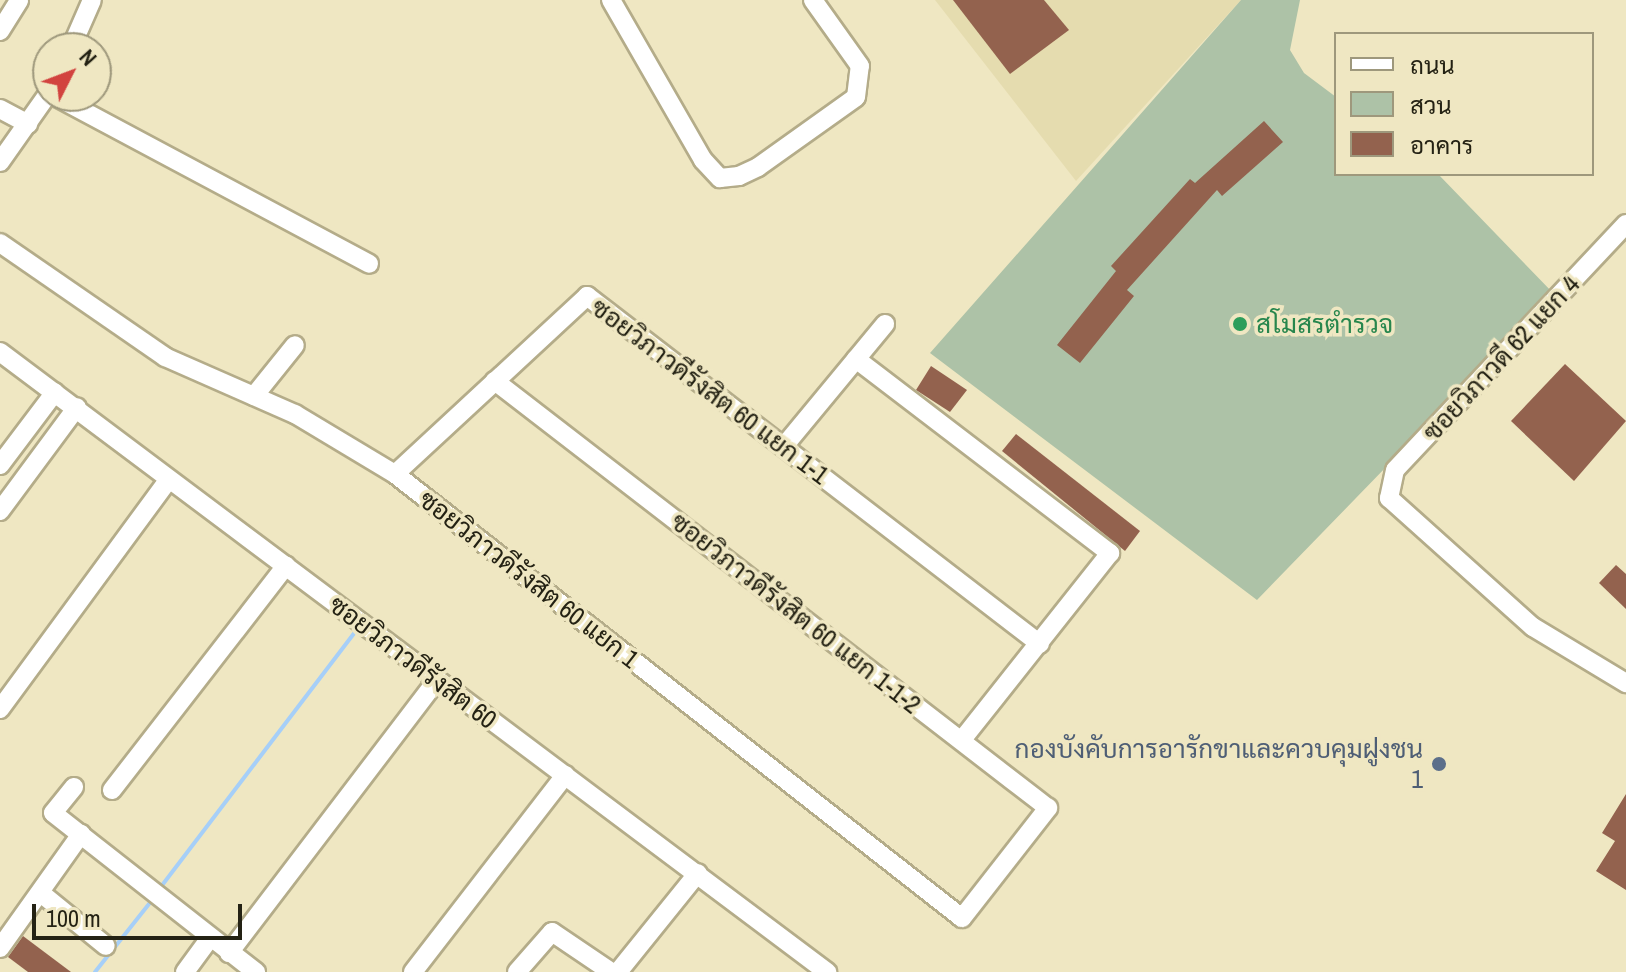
<!DOCTYPE html>
<html>
<head>
<meta charset="utf-8">
<style>
  body { margin:0 }
  #map { position:relative; width:1626px; height:972px; overflow:hidden; background:#efe7c2; font-family:"Archivo Narrow",Sarabun,sans-serif }
  div>[style] { position:absolute }
  [style*='--x'] { left:calc(var(--x)*1px); top:calc(var(--y)*1px); width:calc(var(--w)*1px); rotate:calc(var(--a)*1deg) }
  .built>* { inset:0; background:#e5dcaf }
  .green>* { inset:0; background:#adc2a7 }
  .stream>* { height:4px; margin:-2px; padding:0 2px; transform-origin:2px; border-radius:2px; background:#a6cff8 }
  .building>* { inset:0; background:#93624e }
  .roads { filter:drop-shadow(2px 0 #b4ac89) drop-shadow(-2px 0 #b4ac89) drop-shadow(0 2px #b4ac89) drop-shadow(0 -2px #b4ac89) }
  .minor>* { height:18px; margin:-9px; padding:0 9px; transform-origin:9px; border-radius:9px; background:#fff }
  .dots>* { width:22px; height:22px; translate:-50% -50%; box-sizing:border-box; border:4px solid #efe7c2; border-radius:50% }
  span { translate:-50% -50%; white-space:nowrap; text-align:center; line-height:1.15; -webkit-text-stroke:7px #efe7c2; paint-order:stroke }
  .leisure-label { font-size:26px; color:#27864d }
  .left { translate:0 -50%; text-align:left }
  .street-label { font-size:26px; color:#242214 }
  .service-label { font-size:26px; color:#4e5e75 }
  .right { translate:-100% -50%; text-align:right }
  .legend { position:absolute; left:1334px; top:32px; width:260px; height:144px; box-sizing:border-box; background:#efe7c2; border:2px solid #9e987c; margin:0; padding:10px 14px; list-style:none; font-size:24px; color:#242214 }
  .legend li { display:flex; align-items:center; gap:16px; height:40px }
  .legend b { width:40px; border:2px solid #9e987c }
  .north { position:absolute; left:32px; top:32px; width:80px; height:80px; box-sizing:border-box; background:#efe7c2; border:2px solid #9e987c; border-radius:50%; rotate:48deg; font-size:22px; font-weight:700; line-height:32px; text-align:center; color:#242214 }
  .north::after { content:''; display:block; margin:auto; width:28px; height:36px; background:#d2433f; clip-path:polygon(50% 0,100% 100%,50% 72%,0 100%) }
  .scale { position:absolute; left:32px; top:904px; width:210px; height:36px; box-sizing:border-box; border:4px solid #242214; border-top:0; padding-left:10px; font-size:24px; line-height:28px; white-space:nowrap; color:#242214; -webkit-text-stroke:6px #efe7c2; paint-order:stroke }
</style>
</head>
<body>
<div id="map">
  <div class="built">
    <i style="clip-path:polygon(935px 0,1241px 0,1076px 181px)"></i>
  </div>
  <div class="green">
    <i style="clip-path:polygon(1241px 0,1300px 0,1290px 50px,1304px 73px,1336px 97px,1336px 174px,1438px 174px,1554px 294px,1257px 600px,930px 353px)"></i>
  </div>
  <div class="stream">
    <i style="--x:160;--y:888;--w:320;--a:-52.7"></i>
    <i style="--x:95;--y:972;--w:92;--a:-51.6"></i>
  </div>
  <div class="building">
    <i style="clip-path:polygon(953px 0,1044px 0,1069px 30px,1010px 74px)"></i>
    <i style="clip-path:polygon(1264px 121px,1283px 142px,1222px 196px,1217px 190px,1127px 290px,1134px 296px,1080px 363px,1057px 345px,1116px 271px,1111px 266px,1190px 179px,1195px 183px)"></i>
    <i style="clip-path:polygon(1565px 364px,1626px 421px,1574px 481px,1511px 421px)"></i>
    <i style="clip-path:polygon(931px 366px,967px 390px,950px 412px,916px 390px)"></i>
    <i style="clip-path:polygon(1016px 434px,1140px 531px,1125px 551px,1002px 451px)"></i>
    <i style="clip-path:polygon(1616px 565px,1626px 574px,1626px 609px,1599px 583px)"></i>
    <i style="clip-path:polygon(1626px 794px,1626px 890px,1596px 871px,1615px 841px,1602px 833px)"></i>
    <i style="clip-path:polygon(23px 936px,71px 972px,28px 972px,8px 957px)"></i>
  </div>
  <div class="roads">
    <div class="minor">
      <i style="--x:611;--y:0;--w:185;--a:60.1"></i>
      <i style="--x:703;--y:160;--w:25;--a:47"></i>
      <i style="--x:720;--y:178;--w:19;--a:-6"></i>
      <i style="--x:739;--y:176;--w:21;--a:-25"></i>
      <i style="--x:758;--y:167;--w:120;--a:-35.5"></i>
      <i style="--x:856;--y:97;--w:31;--a:-83"></i>
      <i style="--x:860;--y:66;--w:81;--a:-125.5"></i>
      <i style="--x:0;--y:31;--w:36;--a:-58"></i>
      <i style="--x:71;--y:48;--w:52;--a:-66.4"></i>
      <i style="--x:55;--y:96;--w:356;--a:28.1"></i>
      <i style="--x:0;--y:109;--w:32;--a:28"></i>
      <i style="--x:0;--y:162;--w:83;--a:-54.8"></i>
      <i style="--x:1626;--y:224;--w:337;--a:133.2"></i>
      <i style="--x:1395;--y:470;--w:29;--a:102"></i>
      <i style="--x:1389;--y:498;--w:193;--a:41.9"></i>
      <i style="--x:1533;--y:627;--w:109;--a:31.1"></i>
      <i style="--x:0;--y:243;--w:201;--a:34.6"></i>
      <i style="--x:165;--y:357;--w:142;--a:23.7"></i>
      <i style="--x:295;--y:414;--w:117;--a:31"></i>
      <i style="--x:395;--y:474;--w:720;--a:38.06"></i>
      <i style="--x:962;--y:918;--w:140;--a:-52"></i>
      <i style="--x:1048;--y:808;--w:699;--a:-142.33"></i>
      <i style="--x:0;--y:352;--w:1034;--a:36.86"></i>
      <i style="--x:856;--y:359;--w:320;--a:37.4"></i>
      <i style="--x:1110;--y:553;--w:238;--a:128.4"></i>
      <i style="--x:254;--y:396;--w:65;--a:-51.2"></i>
      <i style="--x:785;--y:445;--w:157;--a:-50.4"></i>
      <i style="--x:0;--y:465;--w:91;--a:-53"></i>
      <i style="--x:395;--y:474;--w:262;--a:-42.8"></i>
      <i style="--x:587;--y:296;--w:571;--a:37.53"></i>
      <i style="--x:0;--y:511;--w:129;--a:-53.5"></i>
      <i style="--x:0;--y:709;--w:285;--a:-53.7"></i>
      <i style="--x:74;--y:787;--w:33;--a:129"></i>
      <i style="--x:53;--y:813;--w:258;--a:38.1"></i>
      <i style="--x:112;--y:790;--w:284;--a:-52.2"></i>
      <i style="--x:42;--y:894;--w:82;--a:39.1"></i>
      <i style="--x:0;--y:948;--w:140;--a:-54.6"></i>
      <i style="--x:229;--y:953;--w:343;--a:-52.7"></i>
      <i style="--x:185;--y:972;--w:42;--a:-53.7"></i>
      <i style="--x:413;--y:972;--w:249;--a:-52.3"></i>
      <i style="--x:517;--y:972;--w:53;--a:-48.8"></i>
      <i style="--x:552;--y:932;--w:71;--a:34.1"></i>
      <i style="--x:618;--y:972;--w:127;--a:-51.1"></i>
    </div>
  </div>
  <div class="dots">
    <i style="left:1240px;top:324px;background:#2e9e5b"></i>
    <i style="left:1439px;top:764px;background:#5c6f8a"></i>
  </div>
  <div class="leisure-label">
    <span class="left" style="left:1256px;top:324px">สโมสรตำรวจ</span>
  </div>
  <div class="street-label">
    <span style="left:1501px;top:358px;rotate:-47deg">ซอยวิภาวดี 62 แยก 4</span>
    <span style="left:710px;top:391px;rotate:37deg">ซอยวิภาวดีรังสิต 60 แยก 1-1</span>
    <span style="left:529px;top:579px;rotate:38deg">ซอยวิภาวดีรังสิต 60 แยก 1</span>
    <span style="left:796px;top:613px;rotate:38deg">ซอยวิภาวดีรังสิต 60 แยก 1-1-2</span>
    <span style="left:413px;top:662px;rotate:37deg">ซอยวิภาวดีรังสิต 60</span>
  </div>
  <div class="service-label">
    <span class="right" style="left:1423px;top:764px">กองบังคับการอารักขาและควบคุมฝูงชน<br>1</span>
  </div>
  <ul class="legend">
  <li><b style="height:10px;background:#fff"></b>ถนน</li>
  <li><b style="height:22px;background:#adc2a7"></b>สวน</li>
  <li><b style="height:22px;background:#93624e"></b>อาคาร</li>
  </ul>
  <div class="north">N</div>
  <div class="scale">100 m</div>
</div>
</body>
</html>
